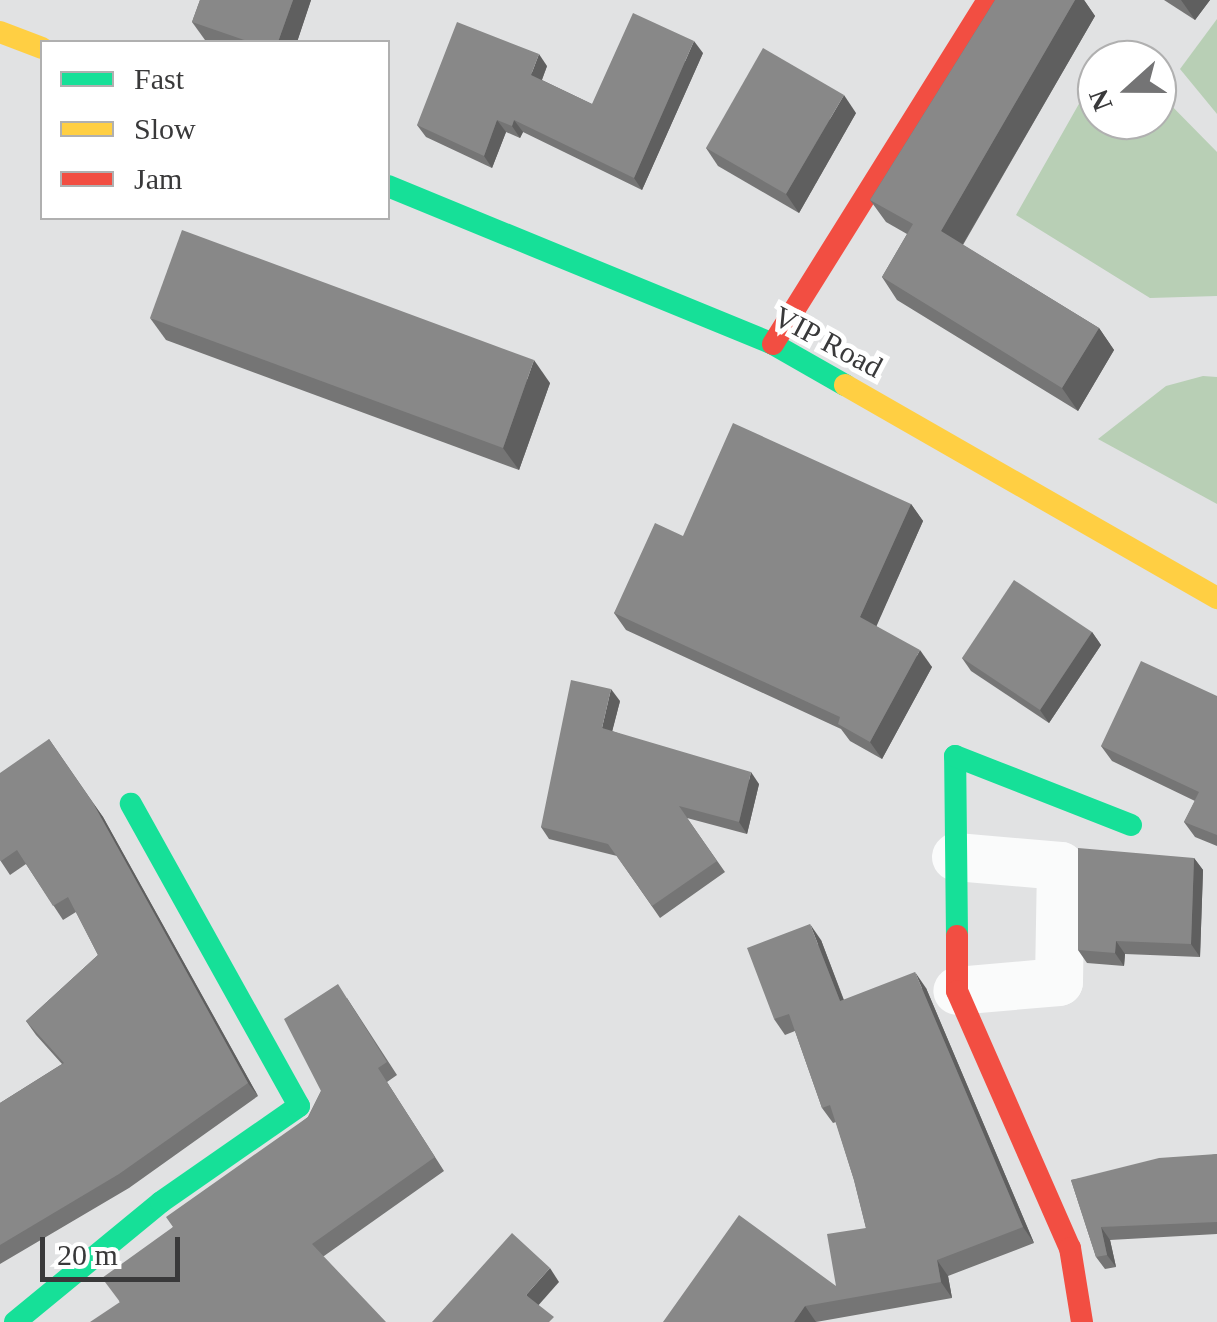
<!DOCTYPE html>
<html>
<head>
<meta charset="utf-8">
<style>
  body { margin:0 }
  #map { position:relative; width:1217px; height:1322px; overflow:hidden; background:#e1e2e3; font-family:Georgia,serif }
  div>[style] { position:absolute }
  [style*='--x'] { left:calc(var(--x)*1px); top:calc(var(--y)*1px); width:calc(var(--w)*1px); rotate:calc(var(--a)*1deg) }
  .green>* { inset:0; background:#b8cfb5 }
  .street>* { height:48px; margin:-24px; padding:0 24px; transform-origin:24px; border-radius:24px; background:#fafbfb }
  .fast>* { height:22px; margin:-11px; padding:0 11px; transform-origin:11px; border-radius:11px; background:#16e098 }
  .slow>* { height:22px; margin:-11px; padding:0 11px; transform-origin:11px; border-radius:11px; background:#ffcf43 }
  .jam>* { height:22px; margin:-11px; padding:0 11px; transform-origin:11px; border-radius:11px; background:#f24e42 }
  .wall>* { inset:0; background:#757575 }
  .shaded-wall>* { inset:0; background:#5f5f5f }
  .building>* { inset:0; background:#888 }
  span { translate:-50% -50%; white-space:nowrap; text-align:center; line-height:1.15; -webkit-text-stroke:10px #fff; paint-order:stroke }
  .street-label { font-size:30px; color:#39393a }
  .legend { position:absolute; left:40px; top:40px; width:350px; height:180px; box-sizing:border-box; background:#fff; border:2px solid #b0b0b0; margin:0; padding:12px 18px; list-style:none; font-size:30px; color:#39393a }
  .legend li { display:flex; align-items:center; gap:20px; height:50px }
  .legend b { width:50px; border:2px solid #b0b0b0 }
  .north { position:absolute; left:1077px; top:40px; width:100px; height:100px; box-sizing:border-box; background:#fff; border:2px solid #b0b0b0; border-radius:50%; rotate:249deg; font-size:28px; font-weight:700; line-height:40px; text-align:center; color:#39393a }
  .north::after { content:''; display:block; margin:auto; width:35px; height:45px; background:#747475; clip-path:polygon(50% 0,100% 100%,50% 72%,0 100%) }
  .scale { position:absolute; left:40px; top:1237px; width:140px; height:45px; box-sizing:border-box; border:5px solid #39393a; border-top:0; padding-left:12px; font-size:30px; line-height:35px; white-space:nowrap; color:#39393a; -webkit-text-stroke:8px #fff; paint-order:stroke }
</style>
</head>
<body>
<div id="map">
  <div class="green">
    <i style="clip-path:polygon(1217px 19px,1217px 114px,1180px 69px)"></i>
    <i style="clip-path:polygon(1097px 72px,1097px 120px,1157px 120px,1157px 91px,1217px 152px,1217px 296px,1150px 298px,1016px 215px)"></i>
    <i style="clip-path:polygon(1203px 376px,1217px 377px,1217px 504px,1098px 439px,1166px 386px)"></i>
  </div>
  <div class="street">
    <i style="--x:956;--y:857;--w:105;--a:4.9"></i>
    <i style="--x:1061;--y:866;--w:116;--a:91"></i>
    <i style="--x:1059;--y:982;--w:102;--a:175"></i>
  </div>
  <div class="fast">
    <i style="--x:388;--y:186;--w:416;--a:22.3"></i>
    <i style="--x:773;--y:344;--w:83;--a:29.7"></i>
    <i style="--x:957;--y:936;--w:180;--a:-90.6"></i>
    <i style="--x:955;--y:756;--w:189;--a:21.4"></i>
    <i style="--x:15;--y:1322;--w:189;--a:-39.4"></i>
    <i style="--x:161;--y:1202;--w:168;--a:-34.8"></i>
    <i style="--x:299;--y:1106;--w:346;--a:-119.1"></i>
  </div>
  <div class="slow">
    <i style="--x:0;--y:32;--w:45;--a:20.9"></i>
    <i style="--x:845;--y:385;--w:429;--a:29.8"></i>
  </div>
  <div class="jam">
    <i style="--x:773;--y:344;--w:406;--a:-58"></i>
    <i style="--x:957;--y:936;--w:55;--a:90"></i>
    <i style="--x:957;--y:991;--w:281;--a:66.3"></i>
    <i style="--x:1070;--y:1248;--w:75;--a:80.8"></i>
  </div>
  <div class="wall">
    <i style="clip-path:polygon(200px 0,311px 0,297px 42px,211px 42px,205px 40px,192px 22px)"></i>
    <i style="clip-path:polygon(995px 0,1084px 0,1095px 16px,963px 245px,1099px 328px,1114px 350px,1078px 411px,897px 300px,882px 277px,907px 234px,886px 222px,870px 200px)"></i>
    <i style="clip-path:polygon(1164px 0,1210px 0,1195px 20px)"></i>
    <i style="clip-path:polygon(703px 53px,642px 190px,523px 132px,520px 138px,506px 132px,492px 168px,426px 137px,417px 125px,547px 66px,542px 80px,592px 104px)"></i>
    <i style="clip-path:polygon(856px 113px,799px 213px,718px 166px,706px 148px)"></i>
    <i style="clip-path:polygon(150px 318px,550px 383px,519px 470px,166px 340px)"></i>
    <i style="clip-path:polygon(911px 504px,923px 521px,876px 626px,932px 667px,882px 759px,850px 741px,841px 729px,626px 630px,614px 613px,683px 536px)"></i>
    <i style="clip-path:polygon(1092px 632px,1101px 645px,1049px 723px,971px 671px,962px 658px)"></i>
    <i style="clip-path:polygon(1217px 696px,1217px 846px,1195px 837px,1184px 822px,1195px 801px,1112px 761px,1101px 746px)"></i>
    <i style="clip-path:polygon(620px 701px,612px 731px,759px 784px,747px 834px,687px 818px,725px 872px,660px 918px,617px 856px,549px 839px,541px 827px)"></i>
    <i style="clip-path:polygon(49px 739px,103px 817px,258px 1096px,129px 1188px,0 1264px,0 1103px,62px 1064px,36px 1035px,26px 1021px,98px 955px,76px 912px,63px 920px,26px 864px,10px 875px,0 860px)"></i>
    <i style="clip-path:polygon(1194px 858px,1203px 870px,1200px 957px,1125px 954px,1124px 966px,1087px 963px,1078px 950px)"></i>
    <i style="clip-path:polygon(821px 940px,844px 1000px,926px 988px,1034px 1243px,948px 1276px,952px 1298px,816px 1322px,663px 1322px,836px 1286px,866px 1228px,854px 1180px,836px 1122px,833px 1123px,822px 1108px,795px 1031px,785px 1035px,774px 1019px)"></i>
    <i style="clip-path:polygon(347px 998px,397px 1075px,387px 1082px,444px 1171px,324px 1256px,119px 1302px,173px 1227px,308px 1117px,321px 1091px)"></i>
    <i style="clip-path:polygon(1217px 1154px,1217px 1234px,1110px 1240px,1116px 1267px,1105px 1269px,1096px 1257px,1071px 1180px)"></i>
  </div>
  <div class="shaded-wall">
    <i style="clip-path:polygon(293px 0,311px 0,297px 42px,278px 42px)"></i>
    <i style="clip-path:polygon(1075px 0,1084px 0,1095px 16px,957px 254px,941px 231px)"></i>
    <i style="clip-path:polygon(1181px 0,1210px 0,1195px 20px)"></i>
    <i style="clip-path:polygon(694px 41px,703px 53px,642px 190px,634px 178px)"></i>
    <i style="clip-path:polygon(539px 54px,547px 66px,539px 87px,531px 75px)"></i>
    <i style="clip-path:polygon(844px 95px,856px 113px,799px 213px,786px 194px)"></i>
    <i style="clip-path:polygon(497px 120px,506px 132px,492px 168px,484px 156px)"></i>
    <i style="clip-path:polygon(514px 120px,523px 132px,520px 138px,512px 126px)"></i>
    <i style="clip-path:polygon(1099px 328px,1114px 350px,1078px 411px,1062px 388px)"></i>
    <i style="clip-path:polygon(534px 360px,550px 383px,519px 470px,503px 448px)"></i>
    <i style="clip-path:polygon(911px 504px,923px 521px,873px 634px,860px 617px)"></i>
    <i style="clip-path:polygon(1092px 632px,1101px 645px,1049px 723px,1040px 710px)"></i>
    <i style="clip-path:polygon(920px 650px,932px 667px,882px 759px,870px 742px)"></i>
    <i style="clip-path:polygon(611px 689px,620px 701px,610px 740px,602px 728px)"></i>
    <i style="clip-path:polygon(751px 772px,759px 784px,747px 834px,739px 822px)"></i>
    <i style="clip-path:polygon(93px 803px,103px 817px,258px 1096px,248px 1083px)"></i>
    <i style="clip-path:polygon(1194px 858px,1203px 870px,1200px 957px,1191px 944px)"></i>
    <i style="clip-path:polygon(810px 924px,821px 940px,850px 1017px,840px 1001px)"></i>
    <i style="clip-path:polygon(1116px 941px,1125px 954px,1124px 966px,1115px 953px)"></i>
    <i style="clip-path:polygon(915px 972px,926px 988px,1034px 1243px,1023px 1227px)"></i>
    <i style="clip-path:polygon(1101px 1227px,1110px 1240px,1116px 1267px,1107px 1255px)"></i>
    <i style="clip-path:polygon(937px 1260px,948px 1276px,952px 1298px,941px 1282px)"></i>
    <i style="clip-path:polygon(550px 1268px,559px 1282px,536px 1308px,526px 1295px)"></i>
    <i style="clip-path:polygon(805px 1306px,816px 1322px,794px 1322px)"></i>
  </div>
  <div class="building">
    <i style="clip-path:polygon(200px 0,293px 0,278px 42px,250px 42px,192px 22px)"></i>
    <i style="clip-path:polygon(995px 0,1075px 0,941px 231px,1099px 328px,1062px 388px,882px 277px,913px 224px,870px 200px)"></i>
    <i style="clip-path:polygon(633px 13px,694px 41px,634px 178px,514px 120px,512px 126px,497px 120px,484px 156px,417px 125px,457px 22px,539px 54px,531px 75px,592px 104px)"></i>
    <i style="clip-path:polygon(763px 48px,844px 95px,786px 194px,706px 148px)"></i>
    <i style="clip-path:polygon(182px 230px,534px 360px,503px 448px,150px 318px)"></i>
    <i style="clip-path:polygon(733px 423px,911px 504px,860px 617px,920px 650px,870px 742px,838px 724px,840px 717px,614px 613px,655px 523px,683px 536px)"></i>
    <i style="clip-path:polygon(1014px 580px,1092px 632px,1040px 710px,962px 658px)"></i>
    <i style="clip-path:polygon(1141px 661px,1217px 696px,1217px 835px,1184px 822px,1199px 792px,1101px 746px)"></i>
    <i style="clip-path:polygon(571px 680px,611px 689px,602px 728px,751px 772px,739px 822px,679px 806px,717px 861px,652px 906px,608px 844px,541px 827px)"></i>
    <i style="clip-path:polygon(49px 739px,93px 803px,248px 1083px,119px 1174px,0 1245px,0 1103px,64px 1063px,26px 1021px,98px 955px,68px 897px,53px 906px,17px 850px,1px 861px,0 860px,0 773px)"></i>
    <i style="clip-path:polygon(1078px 848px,1194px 858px,1191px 944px,1116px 941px,1115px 953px,1078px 950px)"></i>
    <i style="clip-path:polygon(810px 924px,840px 1001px,915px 972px,1023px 1227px,937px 1260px,941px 1282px,805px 1306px,794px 1322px,663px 1322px,739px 1215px,836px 1286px,827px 1234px,866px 1228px,854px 1180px,830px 1105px,822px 1108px,789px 1014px,774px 1019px,747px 948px)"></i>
    <i style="clip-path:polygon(338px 984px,387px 1062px,378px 1068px,435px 1157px,312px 1244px,386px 1322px,90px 1322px,120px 1302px,102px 1278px,173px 1227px,166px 1217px,308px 1117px,321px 1091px,284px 1019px)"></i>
    <i style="clip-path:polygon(1217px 1154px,1217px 1222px,1101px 1227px,1107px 1255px,1096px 1257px,1071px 1180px,1159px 1158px)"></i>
    <i style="clip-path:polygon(512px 1233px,550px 1268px,526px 1295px,554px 1317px,549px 1322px,432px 1322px)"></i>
  </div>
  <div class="street-label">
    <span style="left:828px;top:342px;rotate:28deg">VIP Road</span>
  </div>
  <ul class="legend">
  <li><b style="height:12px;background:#16e098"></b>Fast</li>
  <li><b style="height:12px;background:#ffcf43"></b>Slow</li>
  <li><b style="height:12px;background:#f24e42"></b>Jam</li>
  </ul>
  <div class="north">N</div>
  <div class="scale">20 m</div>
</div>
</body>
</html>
